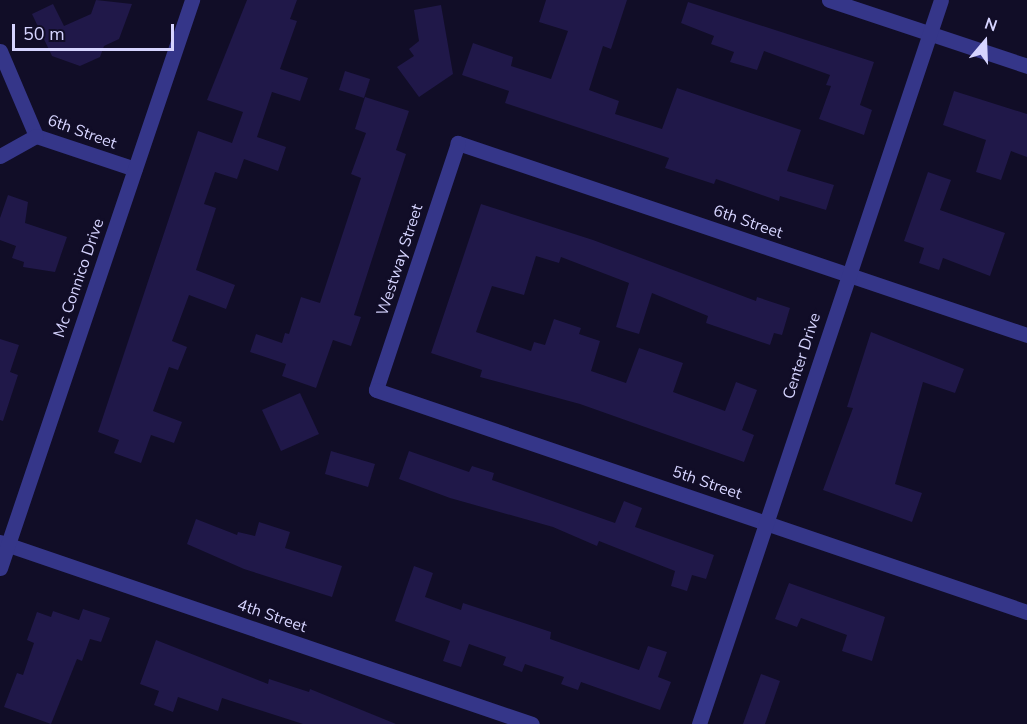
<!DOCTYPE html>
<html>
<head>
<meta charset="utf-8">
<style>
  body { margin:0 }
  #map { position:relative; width:1027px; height:724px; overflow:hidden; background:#110d27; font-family:"Nunito Sans",sans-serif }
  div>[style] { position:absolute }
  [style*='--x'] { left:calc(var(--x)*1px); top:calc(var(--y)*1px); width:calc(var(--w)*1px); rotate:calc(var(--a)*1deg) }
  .building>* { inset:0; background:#201849 }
  .street>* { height:15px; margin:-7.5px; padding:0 7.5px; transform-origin:7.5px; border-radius:7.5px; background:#353689 }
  span { translate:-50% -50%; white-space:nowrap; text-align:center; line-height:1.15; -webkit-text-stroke:5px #110d27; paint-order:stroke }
  .street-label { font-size:16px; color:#d6d4ff }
  .north { position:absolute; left:955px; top:12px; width:60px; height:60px; -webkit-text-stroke:4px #110d27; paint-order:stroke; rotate:19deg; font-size:16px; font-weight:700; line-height:24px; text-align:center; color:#d6d4ff }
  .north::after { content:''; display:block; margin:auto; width:21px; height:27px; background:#d6d4ff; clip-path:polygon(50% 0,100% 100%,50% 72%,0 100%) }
  .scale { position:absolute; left:12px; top:24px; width:162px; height:27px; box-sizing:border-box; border:3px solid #d6d4ff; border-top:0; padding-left:8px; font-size:18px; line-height:21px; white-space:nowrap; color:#d6d4ff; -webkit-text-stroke:4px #110d27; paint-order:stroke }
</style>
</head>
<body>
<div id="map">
  <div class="building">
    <i style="clip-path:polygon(96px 0,132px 4px,119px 39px,104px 46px,100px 57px,80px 66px,52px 56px,32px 14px,53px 4px,64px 26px,91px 14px)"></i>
    <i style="clip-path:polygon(247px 0,297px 0,290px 19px,297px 21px,280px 69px,308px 78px,300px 101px,272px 92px,257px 137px,286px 147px,278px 171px,244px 159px,237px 179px,215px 172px,204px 204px,216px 208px,196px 270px,235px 285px,226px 309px,189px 295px,172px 341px,187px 347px,178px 370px,169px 367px,153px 411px,182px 422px,174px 443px,151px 435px,141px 463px,114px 453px,119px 440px,98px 432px,198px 131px,232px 143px,243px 112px,207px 100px)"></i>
    <i style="clip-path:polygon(546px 0,627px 0,611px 49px,603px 46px,589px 90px,619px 101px,615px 114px,662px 129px,677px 88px,801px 130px,787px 171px,834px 185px,826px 210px,780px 196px,779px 201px,716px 179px,714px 184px,665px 168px,669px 158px,505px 103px,509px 91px,462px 75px,473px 43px,513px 57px,511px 66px,551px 79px,568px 31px,539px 22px)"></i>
    <i style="clip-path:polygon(688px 2px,874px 62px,860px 105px,872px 110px,864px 135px,819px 119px,831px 86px,826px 85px,830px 75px,764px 51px,757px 70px,730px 62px,734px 52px,711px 44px,714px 36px,681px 23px)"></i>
    <i style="clip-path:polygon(441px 5px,453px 74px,419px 97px,397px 67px,414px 56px,409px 49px,419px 41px,414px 10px)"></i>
    <i style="clip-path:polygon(345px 71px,370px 79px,364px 98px,339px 90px)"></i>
    <i style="clip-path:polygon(954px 91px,1027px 114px,1027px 157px,1011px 151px,1001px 180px,976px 172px,986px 140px,943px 125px)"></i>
    <i style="clip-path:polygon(365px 97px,409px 111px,396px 150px,406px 154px,354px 315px,361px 317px,351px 346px,333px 340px,316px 388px,282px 376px,286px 364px,250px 352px,256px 334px,282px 343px,285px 333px,289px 334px,301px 297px,320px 303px,361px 178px,351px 174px,366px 133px,355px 129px)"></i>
    <i style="clip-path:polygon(928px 172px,951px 180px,940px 210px,1005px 233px,990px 276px,943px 258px,939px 270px,919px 263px,924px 248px,904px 241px)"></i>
    <i style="clip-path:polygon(8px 195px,28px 202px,25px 223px,67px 237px,55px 272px,23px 267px,24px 262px,12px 258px,16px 246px,0 240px,0 218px)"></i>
    <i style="clip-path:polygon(481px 204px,593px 240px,756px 301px,757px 297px,790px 308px,782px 335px,774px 333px,770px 345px,706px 323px,708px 316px,652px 293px,639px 334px,616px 327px,629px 283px,561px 257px,559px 263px,536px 256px,524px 295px,492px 286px,476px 332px,531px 351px,534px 342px,545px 345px,554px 319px,581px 328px,579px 334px,600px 341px,591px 371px,626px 383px,639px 348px,683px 363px,673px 392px,725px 411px,736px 382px,757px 390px,742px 430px,754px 435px,744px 462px,580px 404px,480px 377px,482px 370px,431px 353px)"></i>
    <i style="clip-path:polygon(871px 332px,964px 369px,955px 393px,923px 382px,895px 484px,922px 493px,912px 522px,823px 490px,853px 408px,847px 407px)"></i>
    <i style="clip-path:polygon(0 339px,19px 345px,10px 372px,18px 375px,3px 421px,0 420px)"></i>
    <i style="clip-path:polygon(300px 393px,319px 434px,281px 451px,262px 410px)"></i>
    <i style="clip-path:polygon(331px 451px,375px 464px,368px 487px,325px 474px)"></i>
    <i style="clip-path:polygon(409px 451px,469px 472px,472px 466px,494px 473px,492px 480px,615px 523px,624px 501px,642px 508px,635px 527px,714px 555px,706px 579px,692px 575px,687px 591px,671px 586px,675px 571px,599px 541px,597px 546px,553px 527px,450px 498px,399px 479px)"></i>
    <i style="clip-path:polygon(196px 519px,237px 535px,238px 532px,255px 536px,259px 522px,290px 532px,285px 548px,342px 566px,332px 597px,244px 569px,187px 544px)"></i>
    <i style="clip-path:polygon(414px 566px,433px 573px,425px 597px,461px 610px,463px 603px,551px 632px,550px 639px,639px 670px,648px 646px,667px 652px,658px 677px,671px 682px,660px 710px,581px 682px,578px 690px,561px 684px,564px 677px,525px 664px,522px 672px,503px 665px,506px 657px,469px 644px,461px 667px,443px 661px,450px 641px,395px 621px)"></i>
    <i style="clip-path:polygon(789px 583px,885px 617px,872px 661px,842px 651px,847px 635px,801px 618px,797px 627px,775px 619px)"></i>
    <i style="clip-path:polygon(83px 609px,110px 618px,101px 642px,90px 639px,82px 661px,77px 659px,51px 724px,4px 707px,17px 673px,23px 675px,34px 643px,27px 640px,37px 612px,51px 617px,53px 611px,79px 620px)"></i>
    <i style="clip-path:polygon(156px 640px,268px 684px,269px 679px,309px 692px,310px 689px,396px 724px,303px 724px,222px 698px,218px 711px,178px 697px,173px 712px,154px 705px,159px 691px,140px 684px)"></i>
    <i style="clip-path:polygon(761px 674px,780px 681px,765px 724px,743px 724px)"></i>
  </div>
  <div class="street">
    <i style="--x:829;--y:0;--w:209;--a:18.4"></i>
    <i style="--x:0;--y:51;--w:92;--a:67"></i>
    <i style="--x:36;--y:136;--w:104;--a:18.4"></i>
    <i style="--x:0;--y:156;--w:41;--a:-29.1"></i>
    <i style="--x:1027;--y:335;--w:601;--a:-161.35"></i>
    <i style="--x:458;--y:143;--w:260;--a:108.4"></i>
    <i style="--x:376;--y:390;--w:688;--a:18.83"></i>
    <i style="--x:0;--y:542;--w:562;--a:18.89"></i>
    <i style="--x:0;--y:568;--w:600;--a:-71.32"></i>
    <i style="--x:699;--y:724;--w:763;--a:-71.52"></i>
  </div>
  <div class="street-label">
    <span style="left:82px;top:132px;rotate:20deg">6th Street</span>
    <span style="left:748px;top:222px;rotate:19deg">6th Street</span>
    <span style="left:400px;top:260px;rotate:-72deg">Westway Street</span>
    <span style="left:79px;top:278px;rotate:-71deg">Mc Connico Drive</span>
    <span style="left:802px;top:356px;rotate:-72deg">Center Drive</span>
    <span style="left:707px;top:483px;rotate:19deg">5th Street</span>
    <span style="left:272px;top:616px;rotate:19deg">4th Street</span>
  </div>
  <div class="north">N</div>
  <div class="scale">50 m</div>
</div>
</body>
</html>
